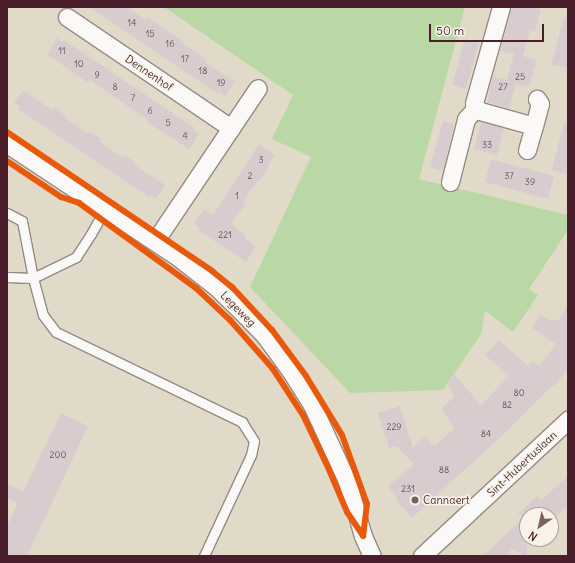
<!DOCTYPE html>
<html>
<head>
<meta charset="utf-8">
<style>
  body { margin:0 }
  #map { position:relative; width:575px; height:563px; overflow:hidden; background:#e2dac8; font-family:Delius,sans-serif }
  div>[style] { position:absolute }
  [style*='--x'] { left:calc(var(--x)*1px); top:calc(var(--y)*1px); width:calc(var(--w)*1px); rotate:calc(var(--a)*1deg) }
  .green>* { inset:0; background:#bad8a6 }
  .building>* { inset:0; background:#d8cccf }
  .roads { filter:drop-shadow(1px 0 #958a83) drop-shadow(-1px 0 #958a83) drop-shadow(0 1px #958a83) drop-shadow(0 -1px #958a83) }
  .service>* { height:9px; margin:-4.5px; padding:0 4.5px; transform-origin:4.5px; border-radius:4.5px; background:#fbf9f7 }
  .minor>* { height:17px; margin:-8.5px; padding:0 8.5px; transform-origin:8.5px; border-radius:8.5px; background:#fbf9f7 }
  .cycleway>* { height:6px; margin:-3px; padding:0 3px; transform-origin:3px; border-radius:3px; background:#e8590c }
  .dots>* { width:11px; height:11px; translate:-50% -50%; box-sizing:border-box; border:2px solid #f7f3e8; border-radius:50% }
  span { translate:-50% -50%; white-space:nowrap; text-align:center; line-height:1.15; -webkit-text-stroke:3.5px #f7f3e8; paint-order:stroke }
  .number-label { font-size:9px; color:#6e4a54 }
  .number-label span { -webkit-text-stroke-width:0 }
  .street-label { font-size:11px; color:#4a1f2b }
  .poi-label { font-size:11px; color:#4a1f2b }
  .left { translate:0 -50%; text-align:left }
  .frame { position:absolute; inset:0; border:8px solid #4a1f2b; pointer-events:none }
  .north { position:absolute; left:519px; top:507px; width:40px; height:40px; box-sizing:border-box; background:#f7f3e8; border:1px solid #b29e9c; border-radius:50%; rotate:214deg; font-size:11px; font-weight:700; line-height:16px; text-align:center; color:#4a1f2b }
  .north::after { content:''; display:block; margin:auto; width:14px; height:18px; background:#7f6062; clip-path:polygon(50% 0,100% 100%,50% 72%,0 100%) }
  .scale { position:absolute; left:429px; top:24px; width:115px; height:18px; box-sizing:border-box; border:2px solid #4a1f2b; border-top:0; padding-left:5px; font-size:12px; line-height:14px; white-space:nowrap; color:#4a1f2b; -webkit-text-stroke:3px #f7f3e8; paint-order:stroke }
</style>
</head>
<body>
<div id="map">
  <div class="green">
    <i style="clip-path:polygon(164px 7px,465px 7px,419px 179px,568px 215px,568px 230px,529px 289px,538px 295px,513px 332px,485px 311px,481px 334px,443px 390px,350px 393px,250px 287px,311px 157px,272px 139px,293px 95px)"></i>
  </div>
  <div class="building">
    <i style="clip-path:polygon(89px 7px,127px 7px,146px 20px,148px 17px,185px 43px,184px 44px,207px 60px,205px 62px,235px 82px,225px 96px,219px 92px,218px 94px)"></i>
    <i style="clip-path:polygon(512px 7px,541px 9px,535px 32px,530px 30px,523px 56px,537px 60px,529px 87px,516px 84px,509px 109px,487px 102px,493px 77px,507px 80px,510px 67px,514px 54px,500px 51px)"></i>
    <i style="clip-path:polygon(564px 17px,568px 17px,568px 68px,551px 65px)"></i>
    <i style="clip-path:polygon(57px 38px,63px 42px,64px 40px,195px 128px,193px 130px,199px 134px,189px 149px,153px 126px,147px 122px,148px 120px,90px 80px,88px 83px,47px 54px)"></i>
    <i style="clip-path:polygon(465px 39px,479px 42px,466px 89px,452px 85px)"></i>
    <i style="clip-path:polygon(23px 90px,52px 110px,54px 107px,59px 111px,65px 115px,64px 117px,88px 134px,89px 131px,101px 139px,100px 142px,123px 158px,125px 155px,135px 162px,135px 165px,165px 185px,156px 199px,150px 195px,149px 197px,18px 109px,20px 107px,14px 103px)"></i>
    <i style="clip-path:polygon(443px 121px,454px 124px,443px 171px,430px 167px)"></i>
    <i style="clip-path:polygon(481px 122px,504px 128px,497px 155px,474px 149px)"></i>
    <i style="clip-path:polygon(564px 123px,568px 124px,568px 174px,552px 170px)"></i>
    <i style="clip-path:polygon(259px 144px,275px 155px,267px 167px,269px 168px,251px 190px,244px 201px,246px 203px,231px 224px,246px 236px,245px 238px,256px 246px,246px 262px,198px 230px,200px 228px,194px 224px,204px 209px,213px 215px)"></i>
    <i style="clip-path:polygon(491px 159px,554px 176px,548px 199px,485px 182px)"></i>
    <i style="clip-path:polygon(568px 305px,568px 369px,554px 386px,553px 385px,506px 432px,412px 518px,396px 500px,397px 498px,388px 486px,414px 464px,396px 446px,389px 448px,378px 413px,400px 406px,413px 448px,425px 436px,434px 446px,455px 428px,441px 409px,455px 396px,448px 385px,454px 374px,481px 405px,509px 376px,485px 355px,499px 340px,528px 366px,532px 361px,539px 366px,556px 344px,532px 328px,541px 315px,551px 321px,553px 319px,558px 321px)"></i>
    <i style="clip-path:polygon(61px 413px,88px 426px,27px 556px,7px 556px,7px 526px,18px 503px,7px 498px,7px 484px,23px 492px)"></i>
    <i style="clip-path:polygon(568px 476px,568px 505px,558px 515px,527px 515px,527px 556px,511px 549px,508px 556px,483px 556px,526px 515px,517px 515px,537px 496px,541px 500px)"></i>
  </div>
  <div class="roads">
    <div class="service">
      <i style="--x:7;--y:213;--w:17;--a:28"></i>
      <i style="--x:22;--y:221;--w:58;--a:79.1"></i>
      <i style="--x:33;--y:278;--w:38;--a:75"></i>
      <i style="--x:43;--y:315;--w:21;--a:53"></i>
      <i style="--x:56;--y:332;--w:207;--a:25.8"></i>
      <i style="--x:242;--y:422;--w:22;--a:58"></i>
      <i style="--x:254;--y:441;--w:14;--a:102"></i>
      <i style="--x:251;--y:455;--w:111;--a:115"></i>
      <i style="--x:7;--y:277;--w:26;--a:2"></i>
      <i style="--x:33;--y:278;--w:48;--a:-26"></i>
      <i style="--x:76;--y:257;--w:27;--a:-57"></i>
      <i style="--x:91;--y:234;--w:29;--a:-61"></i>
    </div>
    <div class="minor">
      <i style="--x:67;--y:17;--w:198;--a:34.1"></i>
      <i style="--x:476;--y:108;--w:5;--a:37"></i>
      <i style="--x:480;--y:111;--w:56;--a:15.5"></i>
      <i style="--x:534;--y:126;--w:23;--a:-75"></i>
      <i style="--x:540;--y:104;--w:6;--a:-121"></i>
      <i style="--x:7;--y:144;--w:206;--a:33.5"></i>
      <i style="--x:179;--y:258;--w:46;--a:37.9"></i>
      <i style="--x:215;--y:286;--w:35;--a:44"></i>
      <i style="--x:240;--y:310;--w:36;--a:46"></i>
      <i style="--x:265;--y:336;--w:42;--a:53.7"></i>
      <i style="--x:290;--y:370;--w:41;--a:57.8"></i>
      <i style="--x:312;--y:405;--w:84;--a:65.3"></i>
      <i style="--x:347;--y:481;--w:57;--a:73.8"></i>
      <i style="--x:363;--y:536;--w:22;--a:66"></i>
      <i style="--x:527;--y:150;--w:25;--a:-74"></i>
      <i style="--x:450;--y:182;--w:65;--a:-75.7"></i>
      <i style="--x:466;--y:119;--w:15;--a:-48"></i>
      <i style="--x:476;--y:108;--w:5;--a:-112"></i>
      <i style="--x:474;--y:103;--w:100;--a:-74.3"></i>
      <i style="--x:155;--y:241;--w:184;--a:-56.1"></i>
      <i style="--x:422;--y:556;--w:200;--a:-43"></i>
    </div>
  </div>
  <div class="cycleway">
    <i style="--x:7;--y:132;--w:248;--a:34.1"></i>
    <i style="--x:212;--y:271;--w:26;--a:39"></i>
    <i style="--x:232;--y:287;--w:59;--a:47.1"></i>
    <i style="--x:272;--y:330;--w:57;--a:53.5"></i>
    <i style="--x:306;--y:376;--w:69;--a:58.6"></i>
    <i style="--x:342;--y:435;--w:73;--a:70.1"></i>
    <i style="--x:367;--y:504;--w:32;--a:97"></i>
    <i style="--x:7;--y:161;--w:65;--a:33.7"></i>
    <i style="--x:61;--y:197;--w:19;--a:18"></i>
    <i style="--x:79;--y:203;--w:145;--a:36"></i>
    <i style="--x:196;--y:288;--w:47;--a:43.3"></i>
    <i style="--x:230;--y:320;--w:65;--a:48.7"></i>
    <i style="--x:273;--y:369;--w:55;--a:56.9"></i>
    <i style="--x:303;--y:415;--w:55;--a:64.4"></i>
    <i style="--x:327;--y:465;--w:51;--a:66.9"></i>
    <i style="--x:347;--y:512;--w:29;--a:56"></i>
  </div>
  <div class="dots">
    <i style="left:415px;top:500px;background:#7f6062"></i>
  </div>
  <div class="number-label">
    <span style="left:132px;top:23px">14</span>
    <span style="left:150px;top:34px">15</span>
    <span style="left:170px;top:44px">16</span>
    <span style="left:62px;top:51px">11</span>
    <span style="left:185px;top:59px">17</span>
    <span style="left:79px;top:64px">10</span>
    <span style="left:203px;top:71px">18</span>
    <span style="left:97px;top:75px">9</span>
    <span style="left:520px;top:77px">25</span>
    <span style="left:221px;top:83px">19</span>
    <span style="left:115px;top:87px">8</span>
    <span style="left:503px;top:87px">27</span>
    <span style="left:133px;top:98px">7</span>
    <span style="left:150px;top:111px">6</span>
    <span style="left:168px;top:123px">5</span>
    <span style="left:185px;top:136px">4</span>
    <span style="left:487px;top:145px">33</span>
    <span style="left:261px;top:160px">3</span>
    <span style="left:250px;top:176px">2</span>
    <span style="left:509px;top:176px">37</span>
    <span style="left:530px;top:182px">39</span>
    <span style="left:237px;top:196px">1</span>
    <span style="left:225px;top:235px">221</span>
    <span style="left:519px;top:393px">80</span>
    <span style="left:507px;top:405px">82</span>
    <span style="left:394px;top:427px">229</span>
    <span style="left:486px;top:434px">84</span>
    <span style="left:58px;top:455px">200</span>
    <span style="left:444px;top:470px">88</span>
    <span style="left:408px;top:489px">231</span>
  </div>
  <div class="street-label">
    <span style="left:149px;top:73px;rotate:34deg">Dennenhof</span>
    <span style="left:238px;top:309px;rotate:45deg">Legeweg</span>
    <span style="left:522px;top:464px;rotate:-43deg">Sint-Hubertuslaan</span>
  </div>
  <div class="poi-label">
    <span class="left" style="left:423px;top:500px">Cannaert</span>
  </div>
  <div class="frame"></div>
  <div class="north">N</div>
  <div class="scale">50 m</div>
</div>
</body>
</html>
